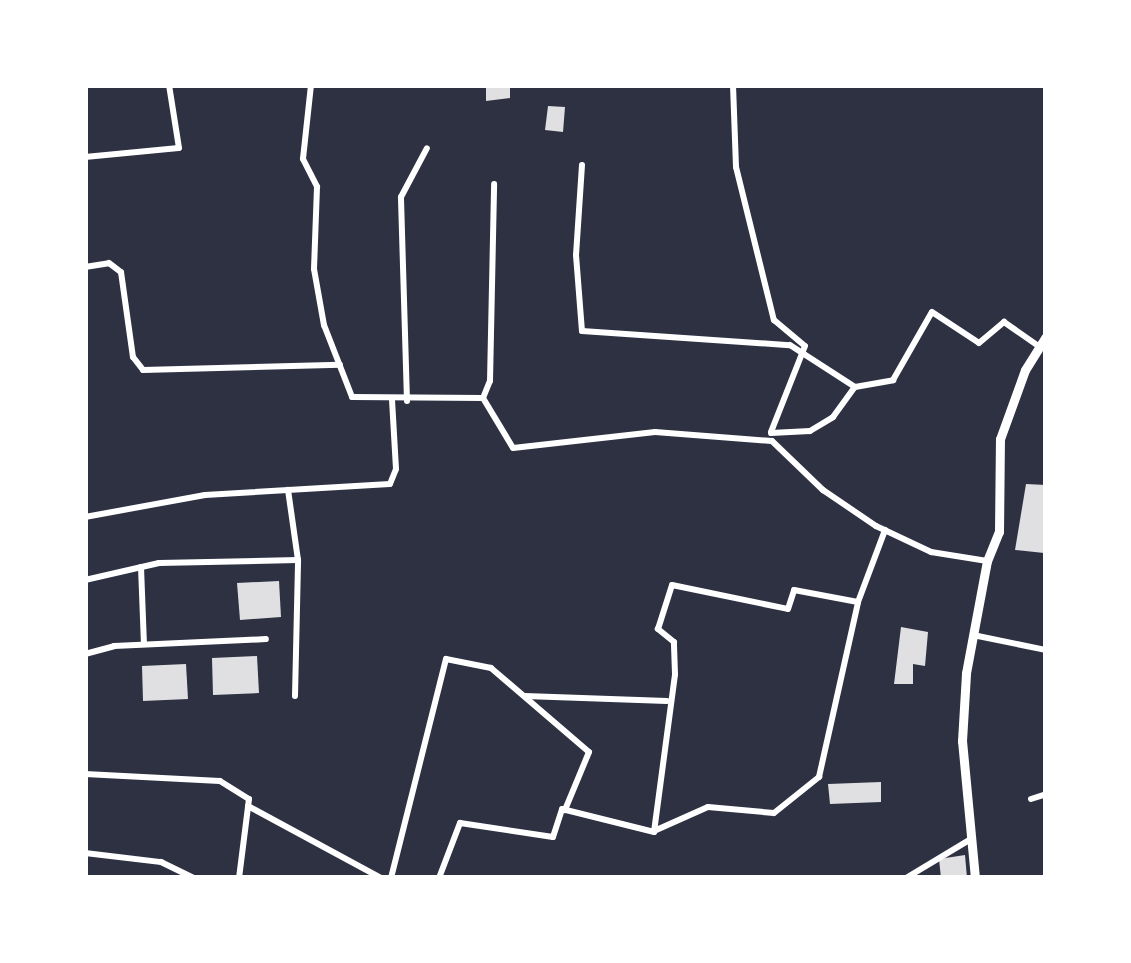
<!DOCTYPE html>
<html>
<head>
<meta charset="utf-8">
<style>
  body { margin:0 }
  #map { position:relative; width:1131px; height:963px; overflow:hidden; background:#2d3142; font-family:Overpass,sans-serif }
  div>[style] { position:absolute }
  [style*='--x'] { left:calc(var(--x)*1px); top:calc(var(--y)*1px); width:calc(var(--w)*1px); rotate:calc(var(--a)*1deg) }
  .building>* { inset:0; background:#e0e0e3 }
  .minor>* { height:6px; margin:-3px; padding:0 3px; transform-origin:3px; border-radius:3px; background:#fff }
  .secondary>* { height:9px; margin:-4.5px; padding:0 4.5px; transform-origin:4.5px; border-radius:4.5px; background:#fff }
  span { translate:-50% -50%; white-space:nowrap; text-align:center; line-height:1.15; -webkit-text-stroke:8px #fff; paint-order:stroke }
  .frame { position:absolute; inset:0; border:88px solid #fff; pointer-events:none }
</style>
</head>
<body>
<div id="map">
  <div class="building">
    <i style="clip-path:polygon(486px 85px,510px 85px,510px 98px,486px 101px)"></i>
    <i style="clip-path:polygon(548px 106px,565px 107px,563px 132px,545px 130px)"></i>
    <i style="clip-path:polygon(1026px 484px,1046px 485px,1044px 553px,1015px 550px)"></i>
    <i style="clip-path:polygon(279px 581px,281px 617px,240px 620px,237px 583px)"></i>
    <i style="clip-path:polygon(901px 627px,928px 632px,925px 666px,913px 664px,913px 684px,894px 684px)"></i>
    <i style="clip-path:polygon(257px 656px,259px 693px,213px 695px,212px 658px)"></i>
    <i style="clip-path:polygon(186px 664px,188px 699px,143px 701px,142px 666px)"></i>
    <i style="clip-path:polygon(881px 782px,881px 802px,830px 804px,828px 784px)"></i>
    <i style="clip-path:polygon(965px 855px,967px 878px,941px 878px,939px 859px)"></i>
  </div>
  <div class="minor">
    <i style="--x:311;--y:85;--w:74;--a:96.2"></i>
    <i style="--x:303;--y:159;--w:31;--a:63"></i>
    <i style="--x:317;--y:187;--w:82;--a:92.1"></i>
    <i style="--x:314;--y:269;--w:57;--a:79.9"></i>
    <i style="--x:324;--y:325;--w:77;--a:68.7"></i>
    <i style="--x:352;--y:397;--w:131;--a:0.4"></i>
    <i style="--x:483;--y:398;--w:58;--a:59"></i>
    <i style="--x:513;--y:448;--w:143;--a:-6.4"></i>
    <i style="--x:655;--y:432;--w:117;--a:4.4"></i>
    <i style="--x:772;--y:441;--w:71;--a:43.9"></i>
    <i style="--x:823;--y:490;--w:64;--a:34.2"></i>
    <i style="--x:876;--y:526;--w:61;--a:25.3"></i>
    <i style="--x:931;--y:552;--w:57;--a:9.1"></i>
    <i style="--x:733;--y:85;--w:82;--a:87.9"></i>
    <i style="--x:736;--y:167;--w:158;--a:76.1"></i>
    <i style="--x:774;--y:320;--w:40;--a:40"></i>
    <i style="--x:805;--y:346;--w:92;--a:111.6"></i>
    <i style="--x:85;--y:157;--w:94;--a:-5.5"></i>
    <i style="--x:179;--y:148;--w:64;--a:-99"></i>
    <i style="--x:582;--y:165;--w:90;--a:93.8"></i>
    <i style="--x:576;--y:255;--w:76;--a:85.5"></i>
    <i style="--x:582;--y:331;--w:208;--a:3.9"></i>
    <i style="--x:790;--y:345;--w:77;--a:32.9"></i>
    <i style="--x:85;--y:267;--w:24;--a:-9"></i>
    <i style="--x:109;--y:263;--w:15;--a:37"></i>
    <i style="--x:121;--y:272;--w:86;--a:82"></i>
    <i style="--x:133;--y:357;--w:16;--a:52"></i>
    <i style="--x:143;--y:370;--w:197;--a:-1.5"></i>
    <i style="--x:483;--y:398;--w:18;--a:-68"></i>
    <i style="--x:490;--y:381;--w:197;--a:-88.8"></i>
    <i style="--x:407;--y:401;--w:204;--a:-91.7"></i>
    <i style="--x:401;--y:197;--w:55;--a:-62"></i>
    <i style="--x:771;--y:433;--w:39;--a:-3"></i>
    <i style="--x:810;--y:431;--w:27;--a:-31"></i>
    <i style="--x:833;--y:417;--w:37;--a:-54"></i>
    <i style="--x:855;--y:387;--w:39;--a:-10"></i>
    <i style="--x:893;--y:380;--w:78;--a:-60.2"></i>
    <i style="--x:932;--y:312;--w:56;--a:33.4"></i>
    <i style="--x:979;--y:343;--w:33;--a:-40"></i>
    <i style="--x:1004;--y:322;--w:40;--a:34.9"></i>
    <i style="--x:85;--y:517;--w:122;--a:-10.4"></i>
    <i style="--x:205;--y:495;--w:185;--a:-3.4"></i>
    <i style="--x:390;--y:484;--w:16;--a:-68"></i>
    <i style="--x:396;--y:469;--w:69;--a:-93.3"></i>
    <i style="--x:141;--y:567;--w:77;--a:87.8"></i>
    <i style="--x:85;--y:580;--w:76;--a:-12.9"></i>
    <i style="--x:159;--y:563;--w:139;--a:-1.2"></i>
    <i style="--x:298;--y:560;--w:71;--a:-98.1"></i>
    <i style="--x:973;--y:635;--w:75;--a:11.6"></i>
    <i style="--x:85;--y:654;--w:30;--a:-15"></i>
    <i style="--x:114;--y:646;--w:152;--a:-2.6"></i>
    <i style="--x:295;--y:696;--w:136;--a:-88.7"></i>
    <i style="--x:525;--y:696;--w:142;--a:2"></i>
    <i style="--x:85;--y:774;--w:135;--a:3"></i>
    <i style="--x:220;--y:781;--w:34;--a:32"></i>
    <i style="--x:249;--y:799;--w:80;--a:97.2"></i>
    <i style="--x:1031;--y:799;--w:16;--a:-18"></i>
    <i style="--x:248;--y:806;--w:151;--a:28.4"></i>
    <i style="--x:654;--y:831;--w:59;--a:-24"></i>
    <i style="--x:708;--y:807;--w:66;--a:5.2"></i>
    <i style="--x:774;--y:813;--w:58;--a:-38.7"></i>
    <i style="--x:819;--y:777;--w:179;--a:-77.4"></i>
    <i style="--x:858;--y:602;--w:77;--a:-69.4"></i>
    <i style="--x:85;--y:853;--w:77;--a:6.8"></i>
    <i style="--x:161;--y:862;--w:37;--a:26"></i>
    <i style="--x:391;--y:878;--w:226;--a:-75.9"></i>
    <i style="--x:446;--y:659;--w:46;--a:11.3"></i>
    <i style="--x:491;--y:668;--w:129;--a:40.6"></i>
    <i style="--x:589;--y:752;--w:63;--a:112.5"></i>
    <i style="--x:439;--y:878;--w:59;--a:-69.1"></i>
    <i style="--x:460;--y:823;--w:94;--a:8.6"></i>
    <i style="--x:553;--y:837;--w:29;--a:-72"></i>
    <i style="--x:562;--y:809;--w:95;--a:14"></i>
    <i style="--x:654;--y:832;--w:159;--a:-82.4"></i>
    <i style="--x:675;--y:674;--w:32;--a:-92"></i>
    <i style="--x:674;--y:642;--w:21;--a:-141"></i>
    <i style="--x:658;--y:629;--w:46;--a:-72.3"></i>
    <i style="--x:672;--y:585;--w:118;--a:11.7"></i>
    <i style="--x:788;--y:609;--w:20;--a:-72"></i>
    <i style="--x:794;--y:590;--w:65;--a:10.6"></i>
    <i style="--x:906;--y:878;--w:76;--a:-31"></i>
  </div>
  <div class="secondary">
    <i style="--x:975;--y:878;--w:138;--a:-95.4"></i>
    <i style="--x:962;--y:741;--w:68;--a:-86.6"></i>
    <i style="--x:966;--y:673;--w:114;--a:-79.4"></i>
    <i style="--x:987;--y:561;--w:31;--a:-68"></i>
    <i style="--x:999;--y:532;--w:93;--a:-89.4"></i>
    <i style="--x:1000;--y:439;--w:73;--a:-70.1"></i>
    <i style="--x:1025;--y:370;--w:39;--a:-58"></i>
  </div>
  <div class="frame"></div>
</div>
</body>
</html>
